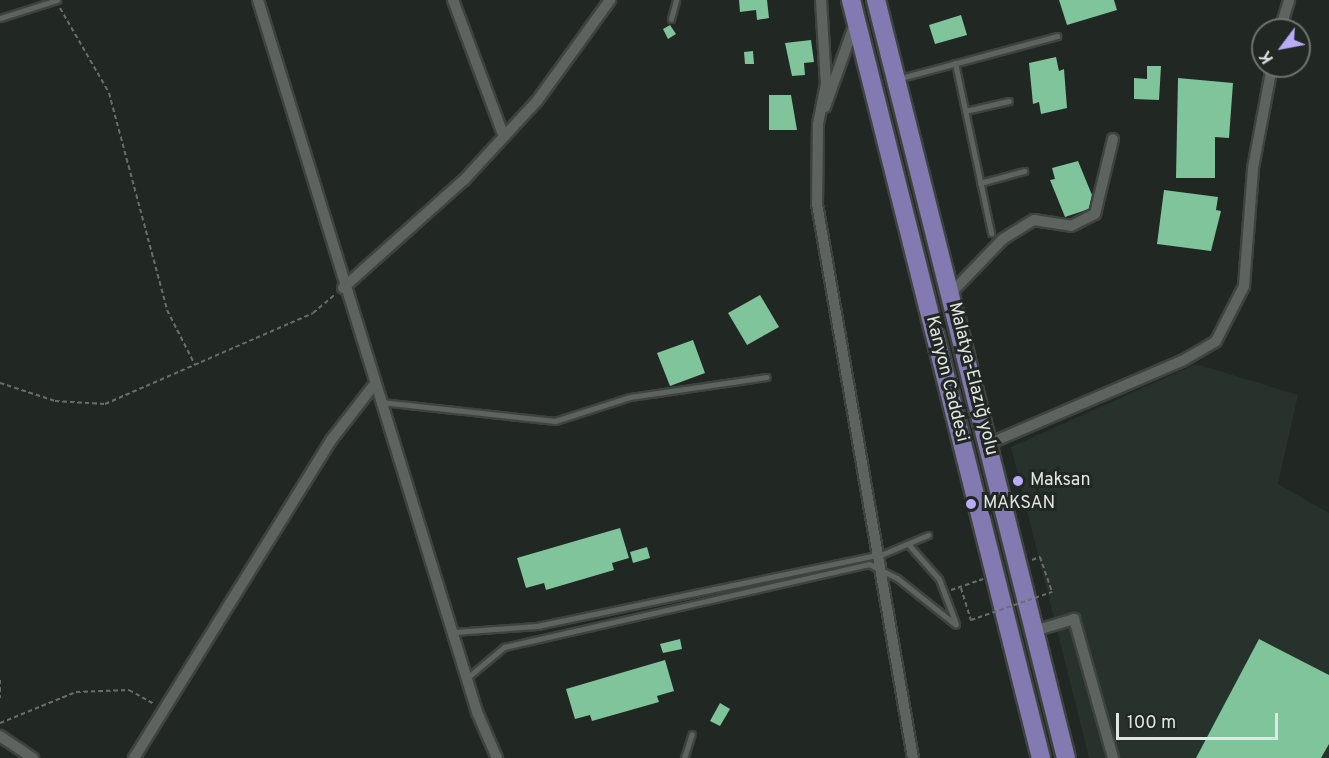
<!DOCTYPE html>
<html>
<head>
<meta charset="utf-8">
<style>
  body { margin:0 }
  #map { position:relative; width:1329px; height:758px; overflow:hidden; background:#212723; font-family:Overpass,sans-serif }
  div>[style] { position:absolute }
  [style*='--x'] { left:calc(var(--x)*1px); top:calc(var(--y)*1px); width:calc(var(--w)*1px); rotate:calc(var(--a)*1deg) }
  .built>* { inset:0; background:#26322b }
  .building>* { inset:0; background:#7fc49a }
  .path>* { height:2px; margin-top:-1px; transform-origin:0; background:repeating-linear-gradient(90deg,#696e6a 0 4.5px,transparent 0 7.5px) }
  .roads { filter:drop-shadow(2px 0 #3f4340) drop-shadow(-2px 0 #3f4340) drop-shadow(0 2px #3f4340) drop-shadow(0 -2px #3f4340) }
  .service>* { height:5px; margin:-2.5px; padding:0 2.5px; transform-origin:2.5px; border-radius:2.5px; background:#5d6460 }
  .minor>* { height:10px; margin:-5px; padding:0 5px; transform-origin:5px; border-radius:5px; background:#5d6460 }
  .trunk>* { height:18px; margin:-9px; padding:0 9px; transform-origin:9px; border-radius:9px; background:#827ab1 }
  .path-bridge>* { height:2px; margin-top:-1px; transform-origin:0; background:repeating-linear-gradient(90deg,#696e6a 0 4.5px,transparent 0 7.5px) }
  .dots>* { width:16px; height:16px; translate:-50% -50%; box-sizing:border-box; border:3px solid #212723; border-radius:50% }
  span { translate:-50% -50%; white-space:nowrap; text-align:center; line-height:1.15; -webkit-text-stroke:6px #212723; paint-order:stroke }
  .street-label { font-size:18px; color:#e2e6e3 }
  .poi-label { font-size:18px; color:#e2e6e3 }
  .left { translate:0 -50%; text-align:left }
  .north { position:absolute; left:1251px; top:18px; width:60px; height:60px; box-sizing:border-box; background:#212723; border:2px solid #6e7370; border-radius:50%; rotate:238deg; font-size:16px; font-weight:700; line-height:24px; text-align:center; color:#e2e6e3 }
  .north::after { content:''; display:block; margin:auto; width:21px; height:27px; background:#b8abf7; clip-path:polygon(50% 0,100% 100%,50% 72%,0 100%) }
  .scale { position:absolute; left:1116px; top:713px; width:162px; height:27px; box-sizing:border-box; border:3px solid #e2e6e3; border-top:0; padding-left:8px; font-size:18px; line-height:21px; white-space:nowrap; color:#e2e6e3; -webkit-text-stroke:4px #212723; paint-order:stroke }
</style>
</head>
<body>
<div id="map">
  <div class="built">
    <i style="clip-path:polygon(1196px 364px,1298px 395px,1278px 484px,1329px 513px,1329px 758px,1089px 758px,1011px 447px)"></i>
  </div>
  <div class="building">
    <i style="clip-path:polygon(739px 0,767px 0,769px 18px,757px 20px,756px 10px,740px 12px)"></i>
    <i style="clip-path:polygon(1059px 0,1114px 0,1117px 10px,1067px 25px)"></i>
    <i style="clip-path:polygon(961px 15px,967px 35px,935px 44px,929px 25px)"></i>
    <i style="clip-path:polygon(670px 25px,676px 34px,668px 39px,663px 29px)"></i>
    <i style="clip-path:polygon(811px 40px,814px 62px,804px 63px,805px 75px,792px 76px,785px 43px)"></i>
    <i style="clip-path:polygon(753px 51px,754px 64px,745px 64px,744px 52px)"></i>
    <i style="clip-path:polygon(1056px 57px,1059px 71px,1064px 69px,1067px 108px,1041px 114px,1039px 102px,1033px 104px,1029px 63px)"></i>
    <i style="clip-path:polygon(1147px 66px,1161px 66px,1159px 100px,1134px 99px,1134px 78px,1147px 79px)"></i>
    <i style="clip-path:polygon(1178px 78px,1233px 83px,1229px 138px,1215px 137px,1215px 178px,1176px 178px)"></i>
    <i style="clip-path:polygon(769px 95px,791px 95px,797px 130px,769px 130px)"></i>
    <i style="clip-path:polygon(1078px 161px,1092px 195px,1089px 209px,1065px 217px,1050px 180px,1055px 179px,1052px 168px)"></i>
    <i style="clip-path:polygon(1164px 190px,1218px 197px,1216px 210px,1221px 211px,1211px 251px,1157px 244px)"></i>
    <i style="clip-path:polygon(760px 295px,779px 327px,747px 345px,728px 313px)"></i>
    <i style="clip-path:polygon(693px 340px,705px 373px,670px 386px,657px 353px)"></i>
    <i style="clip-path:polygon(620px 528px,629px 558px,612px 563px,614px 570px,546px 590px,544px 583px,526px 588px,517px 558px)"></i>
    <i style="clip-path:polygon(647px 547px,650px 558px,633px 563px,630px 552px)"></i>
    <i style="clip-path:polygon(680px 639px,682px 649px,663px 653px,660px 644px)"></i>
    <i style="clip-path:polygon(1259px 639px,1329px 675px,1329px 744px,1321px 758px,1196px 758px)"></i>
    <i style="clip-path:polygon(665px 660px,674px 691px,657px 696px,659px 702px,592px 721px,590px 715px,575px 719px,566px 689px)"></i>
    <i style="clip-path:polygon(720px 703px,730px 709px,720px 726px,710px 721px)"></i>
  </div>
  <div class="path">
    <i style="--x:60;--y:8;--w:98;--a:60"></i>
    <i style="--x:109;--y:93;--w:225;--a:75"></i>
    <i style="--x:167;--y:310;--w:62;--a:63"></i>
    <i style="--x:0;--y:383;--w:58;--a:18.1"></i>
    <i style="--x:55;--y:401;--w:50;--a:3.4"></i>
    <i style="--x:105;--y:404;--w:227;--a:-23.6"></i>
    <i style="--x:313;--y:313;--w:30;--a:-40"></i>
    <i style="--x:1032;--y:560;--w:9;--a:-21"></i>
    <i style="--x:1040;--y:557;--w:37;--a:71"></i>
    <i style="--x:961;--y:588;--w:34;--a:73"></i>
    <i style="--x:951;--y:590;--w:34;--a:-19"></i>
    <i style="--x:0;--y:680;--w:18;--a:90"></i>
    <i style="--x:0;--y:723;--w:82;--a:-22.2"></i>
    <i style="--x:76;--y:692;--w:53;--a:-2.2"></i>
    <i style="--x:129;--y:690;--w:29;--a:29"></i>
  </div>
  <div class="roads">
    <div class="service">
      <i style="--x:0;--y:18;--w:60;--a:-17.5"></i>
      <i style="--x:671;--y:19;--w:20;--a:-75"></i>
      <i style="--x:955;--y:63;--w:174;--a:78"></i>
      <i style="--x:897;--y:79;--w:166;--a:-15"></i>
      <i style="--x:965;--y:111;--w:45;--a:-12.8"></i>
      <i style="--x:980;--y:183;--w:46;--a:-15.3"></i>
      <i style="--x:381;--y:402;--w:175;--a:6.2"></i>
      <i style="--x:555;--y:421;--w:79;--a:-17.7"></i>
      <i style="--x:630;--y:397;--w:138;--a:-8.3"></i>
      <i style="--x:909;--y:545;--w:45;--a:48.6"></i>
      <i style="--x:939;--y:579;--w:48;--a:69.3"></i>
      <i style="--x:454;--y:632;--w:83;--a:-4.1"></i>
      <i style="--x:537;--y:626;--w:353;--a:-11.8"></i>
      <i style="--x:883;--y:554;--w:49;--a:-22.9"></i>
      <i style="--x:468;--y:677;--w:47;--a:-39.8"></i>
      <i style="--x:504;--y:647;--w:374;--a:-12.8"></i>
      <i style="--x:869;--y:564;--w:31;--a:27"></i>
      <i style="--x:897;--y:578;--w:75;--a:38.5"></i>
      <i style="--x:684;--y:758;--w:25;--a:-72"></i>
    </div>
    <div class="minor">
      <i style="--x:258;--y:0;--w:745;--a:72.9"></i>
      <i style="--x:477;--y:712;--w:50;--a:66.5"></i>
      <i style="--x:453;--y:0;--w:146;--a:69.6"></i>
      <i style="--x:821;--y:0;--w:84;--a:86.6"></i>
      <i style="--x:826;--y:84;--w:41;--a:101.3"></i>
      <i style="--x:818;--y:124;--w:80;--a:90.7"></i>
      <i style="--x:817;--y:204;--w:562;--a:80.17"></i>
      <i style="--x:1280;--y:30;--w:31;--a:-73"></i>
      <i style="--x:825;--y:107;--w:89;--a:-70.3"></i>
      <i style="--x:343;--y:288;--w:162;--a:-41.8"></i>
      <i style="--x:464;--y:180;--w:108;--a:-47.3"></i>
      <i style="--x:537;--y:101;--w:125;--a:-54.1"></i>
      <i style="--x:950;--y:294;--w:76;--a:-46.1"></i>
      <i style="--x:1003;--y:239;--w:36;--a:-32"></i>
      <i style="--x:1034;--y:220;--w:37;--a:9"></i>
      <i style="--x:1071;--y:226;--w:27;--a:-27"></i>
      <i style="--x:1095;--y:214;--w:77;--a:-76.5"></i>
      <i style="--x:988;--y:444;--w:211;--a:-23.2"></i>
      <i style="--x:1182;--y:361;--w:39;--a:-30"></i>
      <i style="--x:1216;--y:341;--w:62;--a:-63"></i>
      <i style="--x:1244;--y:286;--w:118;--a:-85.6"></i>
      <i style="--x:1253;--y:168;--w:104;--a:-79.4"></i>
      <i style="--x:1034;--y:631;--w:42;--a:-16.7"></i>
      <i style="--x:1074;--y:619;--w:144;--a:74.3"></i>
      <i style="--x:0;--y:736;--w:40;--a:34"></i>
      <i style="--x:134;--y:758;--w:375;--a:-58.2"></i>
      <i style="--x:332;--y:439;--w:68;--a:-52.1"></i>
    </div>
    <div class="trunk">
      <i style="--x:851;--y:0;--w:781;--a:75.93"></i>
      <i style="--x:876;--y:0;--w:781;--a:75.93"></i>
    </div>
  </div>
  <div class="path-bridge">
    <i style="--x:971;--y:620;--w:86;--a:-19.1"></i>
  </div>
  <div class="dots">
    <i style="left:1018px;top:481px;background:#b8abf7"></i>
    <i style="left:971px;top:504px;background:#b8abf7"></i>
  </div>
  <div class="street-label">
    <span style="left:946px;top:379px;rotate:76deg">Kanyon Caddesi</span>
    <span style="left:972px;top:379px;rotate:76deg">Malatya-Elazığ yolu</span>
  </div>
  <div class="poi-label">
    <span class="left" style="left:1030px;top:481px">Maksan</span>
    <span class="left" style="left:983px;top:504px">MAKSAN</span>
  </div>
  <div class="north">K</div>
  <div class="scale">100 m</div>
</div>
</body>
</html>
